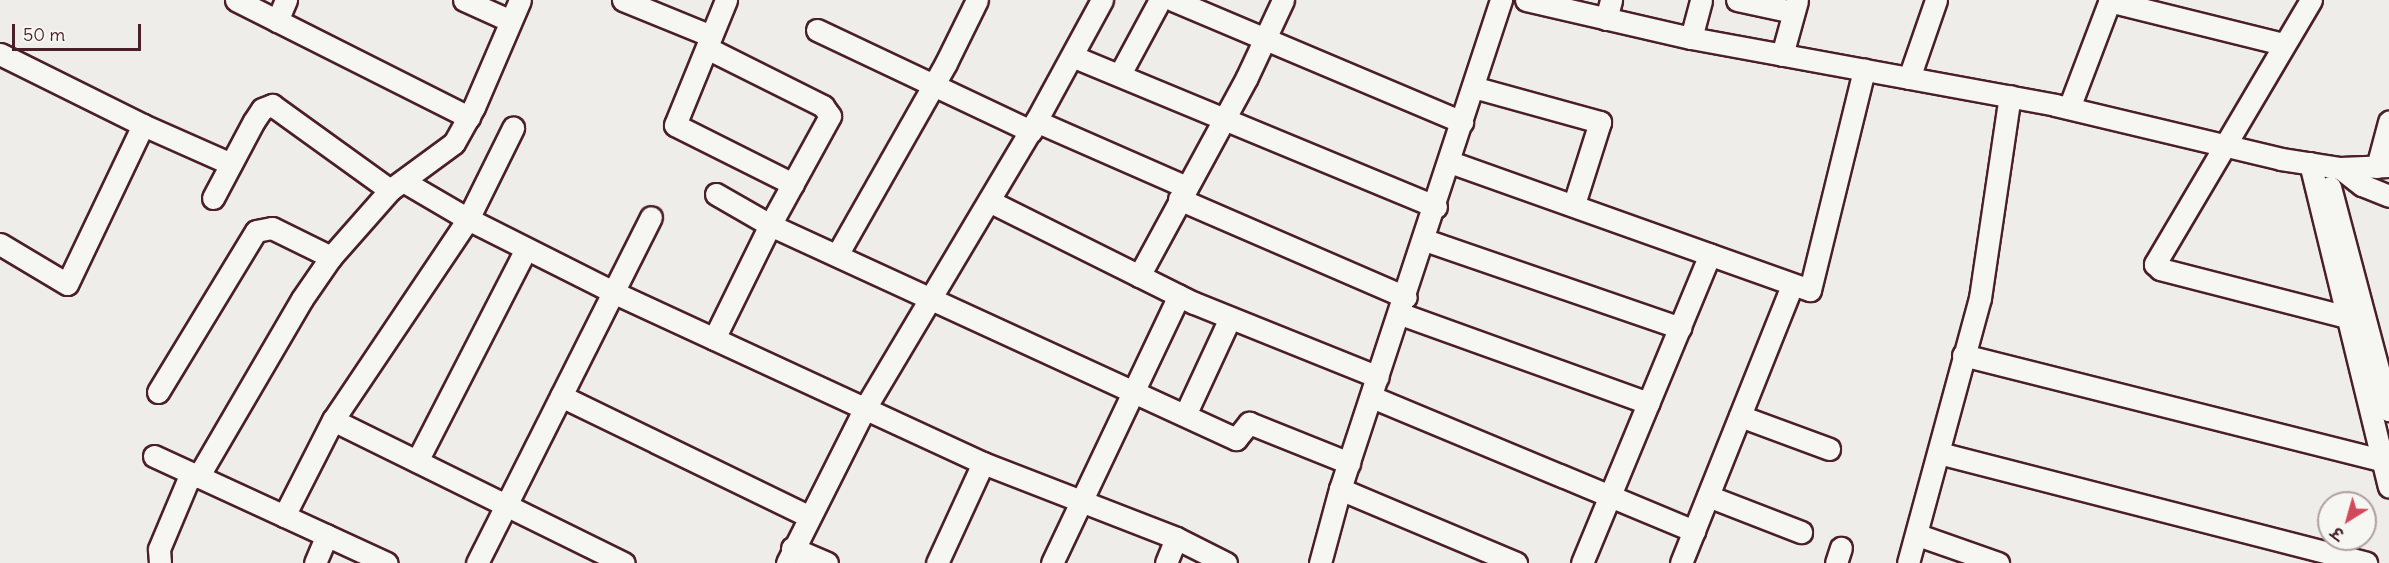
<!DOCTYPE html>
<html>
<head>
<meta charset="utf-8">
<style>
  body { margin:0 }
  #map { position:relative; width:2389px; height:563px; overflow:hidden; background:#efedea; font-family:Delius,"Playpen Sans Deva",sans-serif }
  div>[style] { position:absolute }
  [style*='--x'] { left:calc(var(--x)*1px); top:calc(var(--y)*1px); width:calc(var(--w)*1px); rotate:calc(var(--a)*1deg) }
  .roads { filter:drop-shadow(2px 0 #4a1f2b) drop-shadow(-2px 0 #4a1f2b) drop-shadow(0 2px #4a1f2b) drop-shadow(0 -2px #4a1f2b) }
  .minor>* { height:21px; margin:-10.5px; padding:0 10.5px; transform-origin:10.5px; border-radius:10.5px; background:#f6f6f2 }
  span { translate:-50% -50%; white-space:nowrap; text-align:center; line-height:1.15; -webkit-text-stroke:6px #f6f6f2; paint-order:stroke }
  .north { position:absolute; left:2317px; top:491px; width:60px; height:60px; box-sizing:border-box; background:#f6f6f2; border:2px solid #b1a0a2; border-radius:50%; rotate:217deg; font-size:16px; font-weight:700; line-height:24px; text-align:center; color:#4a1f2b }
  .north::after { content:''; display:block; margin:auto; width:21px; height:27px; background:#d1495b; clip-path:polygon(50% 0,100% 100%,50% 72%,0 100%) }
  .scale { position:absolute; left:12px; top:24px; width:129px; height:27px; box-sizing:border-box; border:3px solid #4a1f2b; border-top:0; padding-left:8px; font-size:18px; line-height:21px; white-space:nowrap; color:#4a1f2b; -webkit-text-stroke:4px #f6f6f2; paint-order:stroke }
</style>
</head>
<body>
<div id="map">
  <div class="roads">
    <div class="minor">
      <i style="--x:236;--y:0;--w:261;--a:26.7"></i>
      <i style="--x:464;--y:0;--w:51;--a:24.1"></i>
      <i style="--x:623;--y:0;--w:95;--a:22.2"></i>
      <i style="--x:726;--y:0;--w:135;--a:112.2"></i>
      <i style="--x:675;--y:125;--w:132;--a:26.6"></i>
      <i style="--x:1173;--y:0;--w:314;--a:22.9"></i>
      <i style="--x:1526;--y:0;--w:169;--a:13"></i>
      <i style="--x:1691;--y:38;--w:370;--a:10.4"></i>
      <i style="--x:2055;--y:105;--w:232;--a:13.4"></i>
      <i style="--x:2281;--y:159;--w:60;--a:8.7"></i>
      <i style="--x:2340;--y:168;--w:49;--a:-2.3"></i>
      <i style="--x:1737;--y:0;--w:57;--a:12.1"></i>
      <i style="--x:2311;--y:0;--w:307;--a:120.6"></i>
      <i style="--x:2155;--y:264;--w:7;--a:45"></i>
      <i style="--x:2160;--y:269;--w:193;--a:14.4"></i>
      <i style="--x:2109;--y:1;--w:179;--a:13.9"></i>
      <i style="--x:1606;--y:19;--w:20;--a:-75"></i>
      <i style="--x:277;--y:21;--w:23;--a:-67"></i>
      <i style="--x:817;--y:30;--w:237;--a:25.3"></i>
      <i style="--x:1691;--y:38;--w:39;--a:-75"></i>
      <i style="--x:707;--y:48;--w:130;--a:26.6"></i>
      <i style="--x:823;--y:106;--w:12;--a:55"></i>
      <i style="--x:830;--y:116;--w:124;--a:118.8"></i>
      <i style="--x:770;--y:225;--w:127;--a:116.2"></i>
      <i style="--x:0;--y:54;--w:160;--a:26.4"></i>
      <i style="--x:143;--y:125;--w:176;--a:115.5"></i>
      <i style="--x:67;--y:284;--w:78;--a:-149.2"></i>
      <i style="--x:1782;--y:55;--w:56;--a:-74.5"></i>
      <i style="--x:1072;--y:56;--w:394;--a:22.5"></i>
      <i style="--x:1120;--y:74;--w:84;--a:-61.6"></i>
      <i style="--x:1909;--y:78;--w:83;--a:-70.9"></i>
      <i style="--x:1473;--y:87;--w:132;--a:15.4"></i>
      <i style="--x:1600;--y:122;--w:86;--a:107.6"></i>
      <i style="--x:2069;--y:108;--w:116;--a:-69.2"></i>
      <i style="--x:1036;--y:121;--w:164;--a:23.7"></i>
      <i style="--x:143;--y:125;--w:96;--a:23.9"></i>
      <i style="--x:1450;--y:162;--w:382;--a:19.6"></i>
      <i style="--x:1810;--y:290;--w:227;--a:-76.2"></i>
      <i style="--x:2310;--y:163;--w:333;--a:76.3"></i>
      <i style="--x:2377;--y:167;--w:47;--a:-75.1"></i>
      <i style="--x:2340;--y:168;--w:28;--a:38"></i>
      <i style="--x:2362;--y:185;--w:29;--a:22"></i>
      <i style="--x:403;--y:181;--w:75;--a:30.3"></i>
      <i style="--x:468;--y:219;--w:165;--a:26.7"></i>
      <i style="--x:615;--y:293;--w:405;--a:24.8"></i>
      <i style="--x:983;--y:463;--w:207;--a:21.2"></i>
      <i style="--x:1176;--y:538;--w:56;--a:26.6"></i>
      <i style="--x:2330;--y:187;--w:231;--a:75.2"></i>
      <i style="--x:716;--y:194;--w:62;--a:29.9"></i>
      <i style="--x:770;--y:225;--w:513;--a:24.67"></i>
      <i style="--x:1236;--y:439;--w:21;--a:-51"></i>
      <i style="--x:1249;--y:423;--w:108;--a:21.8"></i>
      <i style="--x:213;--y:198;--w:87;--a:-62"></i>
      <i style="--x:254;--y:121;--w:14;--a:-56"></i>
      <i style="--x:262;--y:109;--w:11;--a:-22"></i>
      <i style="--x:272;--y:105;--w:145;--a:35.8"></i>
      <i style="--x:1179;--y:199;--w:247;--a:23.4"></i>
      <i style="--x:989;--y:201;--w:229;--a:26.5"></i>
      <i style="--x:1194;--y:303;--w:198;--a:21.9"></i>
      <i style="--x:1425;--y:240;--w:270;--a:19"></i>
      <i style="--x:837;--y:255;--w:221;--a:-60.4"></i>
      <i style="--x:946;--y:63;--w:70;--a:-63.8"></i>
      <i style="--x:1139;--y:276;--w:226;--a:-61.5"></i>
      <i style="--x:1247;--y:77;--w:85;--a:-64.9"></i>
      <i style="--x:1401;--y:314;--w:263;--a:19.8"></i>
      <i style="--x:1963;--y:355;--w:439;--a:14.1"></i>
      <i style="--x:158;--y:392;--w:188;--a:-58.7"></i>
      <i style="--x:256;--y:231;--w:16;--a:-11"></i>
      <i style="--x:272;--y:228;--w:66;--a:26.2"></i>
      <i style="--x:561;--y:396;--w:275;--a:25.9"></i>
      <i style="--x:1372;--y:397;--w:349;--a:22.6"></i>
      <i style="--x:1185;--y:415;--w:107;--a:-65.1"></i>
      <i style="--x:1740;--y:416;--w:95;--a:20.3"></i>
      <i style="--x:333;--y:420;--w:324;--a:26.2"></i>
      <i style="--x:1939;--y:453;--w:441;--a:14.4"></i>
      <i style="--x:154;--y:456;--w:256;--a:24.7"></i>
      <i style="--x:417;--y:461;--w:238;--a:-62.8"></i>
      <i style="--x:198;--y:477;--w:206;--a:-59.7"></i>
      <i style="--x:302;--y:299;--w:51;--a:-55.4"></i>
      <i style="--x:331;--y:257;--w:89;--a:-48.6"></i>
      <i style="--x:390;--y:190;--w:79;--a:-36.3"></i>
      <i style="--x:454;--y:143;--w:41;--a:-60.9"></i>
      <i style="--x:474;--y:107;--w:116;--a:-66.7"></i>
      <i style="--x:1340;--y:489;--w:191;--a:22.8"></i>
      <i style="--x:1708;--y:496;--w:100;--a:21.2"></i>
      <i style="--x:284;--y:516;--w:108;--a:-63"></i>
      <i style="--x:333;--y:420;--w:242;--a:-56.1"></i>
      <i style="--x:468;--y:219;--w:102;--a:-63.7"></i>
      <i style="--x:1918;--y:535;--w:85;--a:19.3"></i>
      <i style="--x:792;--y:548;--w:38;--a:23"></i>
      <i style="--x:160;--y:563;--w:14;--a:-94"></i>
      <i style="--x:159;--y:549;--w:82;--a:-67.2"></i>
      <i style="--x:315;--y:563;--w:30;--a:-67"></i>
      <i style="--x:477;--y:563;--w:387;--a:-63.3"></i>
      <i style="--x:787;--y:563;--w:174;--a:-63.3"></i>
      <i style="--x:865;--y:408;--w:334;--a:-59.2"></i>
      <i style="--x:1036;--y:121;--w:138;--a:-61.4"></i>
      <i style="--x:937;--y:563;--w:110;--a:-65.3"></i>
      <i style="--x:1052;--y:563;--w:296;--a:-64.6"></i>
      <i style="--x:1166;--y:563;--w:27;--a:-68"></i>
      <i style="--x:1320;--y:563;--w:77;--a:-74.9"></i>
      <i style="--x:1340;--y:489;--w:515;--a:-71.78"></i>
      <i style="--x:1582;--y:563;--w:334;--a:-67.5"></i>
      <i style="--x:1681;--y:563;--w:299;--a:-68.2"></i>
      <i style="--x:1836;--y:563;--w:16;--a:-72"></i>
      <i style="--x:1908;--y:563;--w:275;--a:-74.8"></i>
      <i style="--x:1980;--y:298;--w:204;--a:-81.6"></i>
    </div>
  </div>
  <div class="north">उ</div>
  <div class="scale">50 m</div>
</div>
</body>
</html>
